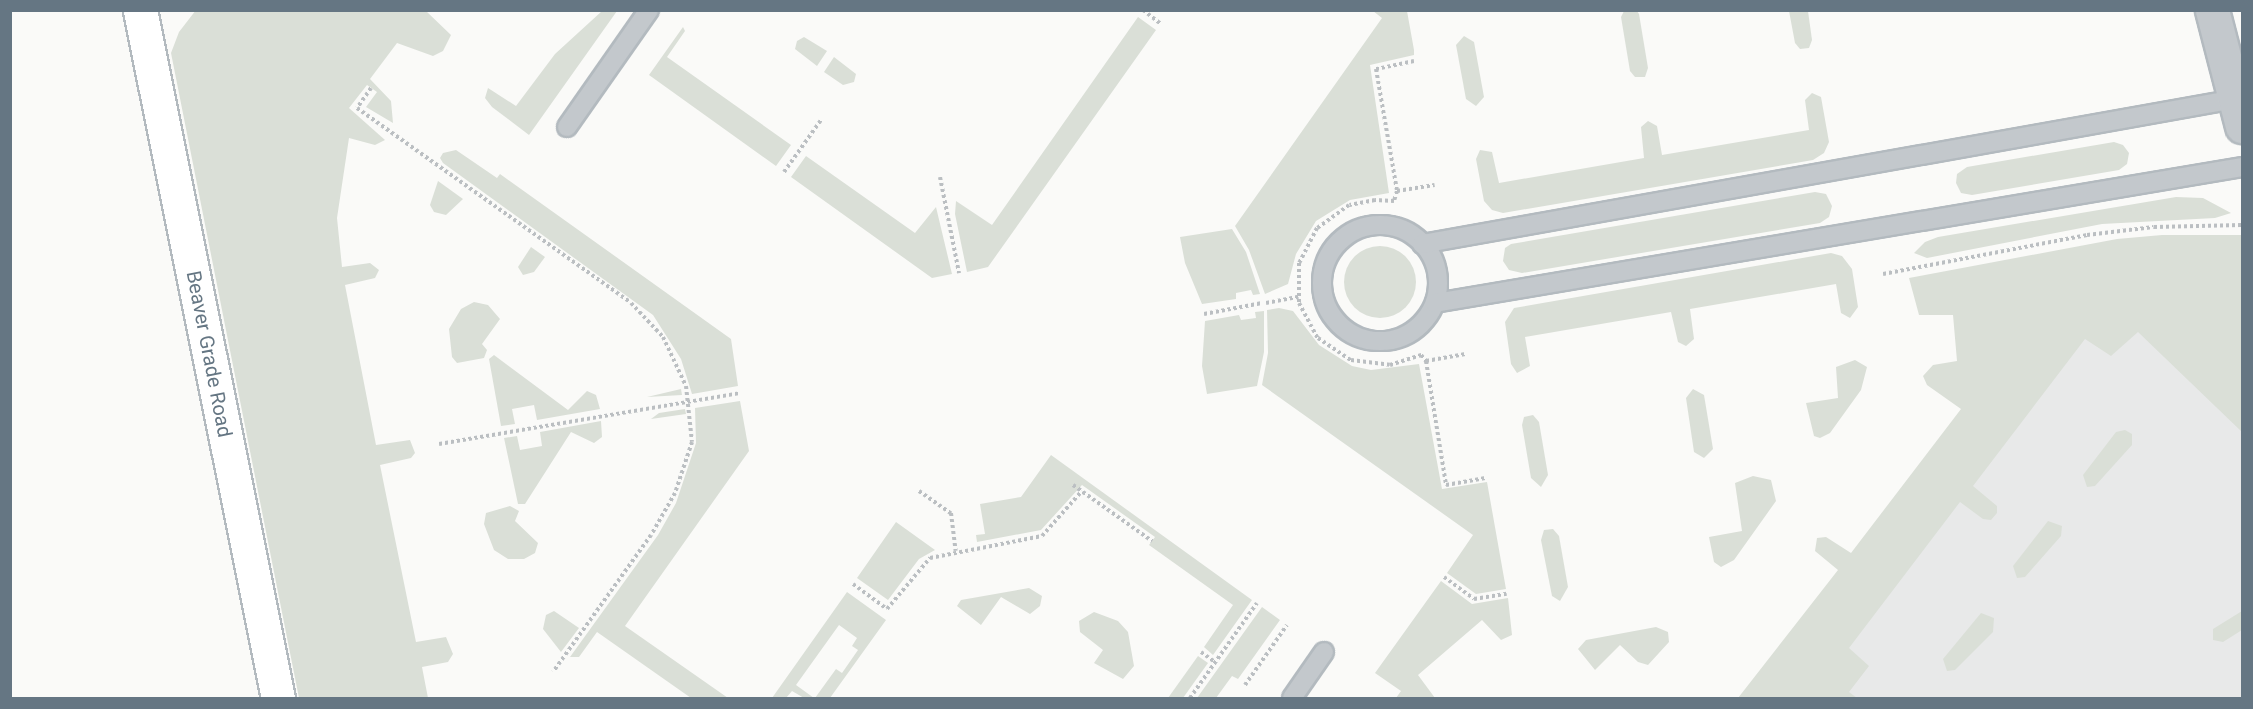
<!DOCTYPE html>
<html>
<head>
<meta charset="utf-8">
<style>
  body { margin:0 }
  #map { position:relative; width:2253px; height:709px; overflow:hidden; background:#fafaf8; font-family:Roboto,sans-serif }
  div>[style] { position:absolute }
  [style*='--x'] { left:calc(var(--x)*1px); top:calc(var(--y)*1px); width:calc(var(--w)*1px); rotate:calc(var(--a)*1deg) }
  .built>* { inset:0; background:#e8e9e9 }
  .green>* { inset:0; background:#dadfd7 }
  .round { border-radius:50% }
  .path>* { height:4px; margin-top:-2px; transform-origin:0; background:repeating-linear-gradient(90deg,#bbbfc2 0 3px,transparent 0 6px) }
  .roads { filter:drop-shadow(2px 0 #b3babf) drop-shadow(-2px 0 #b3babf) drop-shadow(0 2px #b3babf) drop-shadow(0 -2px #b3babf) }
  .service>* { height:18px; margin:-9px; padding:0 9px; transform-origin:9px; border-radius:9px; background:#c3c8cc }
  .service>.ring { margin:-9px; padding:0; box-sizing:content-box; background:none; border:18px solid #c3c8cc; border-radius:50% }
  .tertiary>* { height:33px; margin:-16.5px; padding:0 16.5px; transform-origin:16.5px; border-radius:16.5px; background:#c3c8cc }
  .secondary>* { height:33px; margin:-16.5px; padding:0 16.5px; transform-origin:16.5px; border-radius:16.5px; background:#fff }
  span { translate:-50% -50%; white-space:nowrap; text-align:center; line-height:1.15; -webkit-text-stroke:6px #fff; paint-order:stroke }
  .street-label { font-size:20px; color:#657683 }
  .frame { position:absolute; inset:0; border:12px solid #657683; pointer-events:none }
</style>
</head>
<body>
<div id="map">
  <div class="built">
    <i style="clip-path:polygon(2113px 267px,2242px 358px,2242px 698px,1788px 698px)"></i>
  </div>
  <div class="green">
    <i style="clip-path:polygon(196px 10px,426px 11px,451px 35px,443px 51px,433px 56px,397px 43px,370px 79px,391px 101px,393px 123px,366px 107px,377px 92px,367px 85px,349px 108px,385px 140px,375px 145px,349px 138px,337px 218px,342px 267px,370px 263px,379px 270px,375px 278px,345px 285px,376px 445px,410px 440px,415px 453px,411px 458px,380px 465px,416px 642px,446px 637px,453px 654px,448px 662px,422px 667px,428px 698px,299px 698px,171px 53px,179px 32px)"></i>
    <i style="clip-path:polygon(602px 11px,617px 11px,529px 135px,492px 107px,485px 98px,488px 88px,516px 106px,555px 54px)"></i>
    <i style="clip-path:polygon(1373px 11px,1407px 11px,1414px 50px,1414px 55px,1370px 65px,1389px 193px,1350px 200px,1316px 221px,1296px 254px,1288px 284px,1265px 294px,1249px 250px,1235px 226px,1382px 18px)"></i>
    <i style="clip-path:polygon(1624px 11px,1637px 11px,1639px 14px,1648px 68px,1645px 77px,1635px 77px,1630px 71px,1621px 17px)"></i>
    <i style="clip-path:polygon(1789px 11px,1808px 11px,1812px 40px,1809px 48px,1800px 49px,1795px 43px)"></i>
    <i style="clip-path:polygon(1138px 17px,1156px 30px,988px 267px,967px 272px,955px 214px,956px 201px,992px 225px)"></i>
    <i style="clip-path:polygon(683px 27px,685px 31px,667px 57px,791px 145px,776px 166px,649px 75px)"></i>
    <i style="clip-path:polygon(1464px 36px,1474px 42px,1484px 97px,1476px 106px,1466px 99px,1456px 45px)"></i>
    <i style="clip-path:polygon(804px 37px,827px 51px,817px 66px,795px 49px,797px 41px)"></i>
    <i style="clip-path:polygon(834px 57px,856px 74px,854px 82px,843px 85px,824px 72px)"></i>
    <i style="clip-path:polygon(1812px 93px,1821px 97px,1829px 142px,1824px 153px,1813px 160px,1503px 213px,1492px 210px,1484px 201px,1476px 159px,1480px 150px,1492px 152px,1499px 183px,1644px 158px,1641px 127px,1648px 121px,1657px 126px,1662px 155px,1809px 130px,1805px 100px)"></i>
    <i style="clip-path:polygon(2114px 142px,2123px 145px,2129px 153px,2127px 164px,2119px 170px,1972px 195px,1961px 193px,1956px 183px,1957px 174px,1967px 167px)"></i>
    <i style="clip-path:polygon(456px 150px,497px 178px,500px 174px,731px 339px,738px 386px,692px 394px,681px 359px,653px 315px,443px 163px,440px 158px,443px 153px)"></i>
    <i style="clip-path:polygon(806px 156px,915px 233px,936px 207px,952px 274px,932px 278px,791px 177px)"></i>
    <i style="clip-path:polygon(438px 181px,463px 199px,446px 215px,434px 212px,430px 205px)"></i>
    <i style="clip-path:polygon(1815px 192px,1826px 194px,1832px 206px,1829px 217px,1820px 223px,1522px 273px,1509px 270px,1503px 261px,1505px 248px,1511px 244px)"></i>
    <i style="clip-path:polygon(2176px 197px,2203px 198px,2231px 213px,2215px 218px,2102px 224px,1927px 258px,1914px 253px,1925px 242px,1938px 237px)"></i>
    <i style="clip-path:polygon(1232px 229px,1246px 252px,1260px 294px,1253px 295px,1251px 290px,1236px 293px,1236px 299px,1202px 304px,1185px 263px,1180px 237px)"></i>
    <i style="clip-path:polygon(2162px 235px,2242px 235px,2242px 432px,2138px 332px,2111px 356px,2085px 339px,1973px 486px,1997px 506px,1997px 513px,1991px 520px,1983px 519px,1960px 502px,1849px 648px,1869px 666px,1849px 692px,1857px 698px,1738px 698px,1838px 570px,1815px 551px,1817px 538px,1826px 537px,1851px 553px,1961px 409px,1927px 385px,1923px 376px,1933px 365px,1957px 361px,1953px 315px,1919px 315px,1909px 278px,2117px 239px)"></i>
    <i class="round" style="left:1344px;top:246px;width:72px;height:72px"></i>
    <i style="clip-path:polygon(531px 247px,545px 257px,534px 272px,523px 275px,518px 267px)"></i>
    <i style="clip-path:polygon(1831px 253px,1842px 256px,1852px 269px,1858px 307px,1850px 318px,1841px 313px,1836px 284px,1690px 309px,1694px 339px,1686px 346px,1678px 342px,1671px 312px,1525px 337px,1530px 366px,1517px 373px,1511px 364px,1505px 322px,1514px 308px)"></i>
    <i style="clip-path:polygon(474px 302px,488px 305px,500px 319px,482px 344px,487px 350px,484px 358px,457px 363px,452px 357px,449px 329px,461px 309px)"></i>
    <i style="clip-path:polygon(1279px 308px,1293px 311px,1319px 345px,1352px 366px,1371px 370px,1419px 364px,1442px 489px,1487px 482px,1506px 589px,1476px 594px,1447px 573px,1473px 535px,1262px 385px,1268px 353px,1267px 310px)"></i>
    <i style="clip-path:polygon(1264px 311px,1264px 352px,1257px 386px,1207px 394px,1202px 366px,1205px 321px,1239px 315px,1241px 320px,1256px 318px,1255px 312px)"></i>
    <i style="clip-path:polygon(494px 355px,568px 410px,587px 391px,596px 395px,600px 409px,537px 420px,534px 405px,512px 409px,515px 424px,501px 426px,489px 359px)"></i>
    <i style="clip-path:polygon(1855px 360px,1867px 367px,1861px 390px,1830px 433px,1820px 438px,1814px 436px,1806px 403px,1838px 398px,1836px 367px)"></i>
    <i style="clip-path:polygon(681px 389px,682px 395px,647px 397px)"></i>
    <i style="clip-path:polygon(1693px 389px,1704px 395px,1713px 449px,1704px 458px,1694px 452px,1686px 398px)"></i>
    <i style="clip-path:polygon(740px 401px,749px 451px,625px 626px,728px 698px,691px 698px,597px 632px,579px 657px,570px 657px,658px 535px,676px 503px,696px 443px,695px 408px)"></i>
    <i style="clip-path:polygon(685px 409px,686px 414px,651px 419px,659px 413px)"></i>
    <i style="clip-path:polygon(1533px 415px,1539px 422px,1548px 475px,1541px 487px,1531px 478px,1522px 425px,1524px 417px)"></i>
    <i style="clip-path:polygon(601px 421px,602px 437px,594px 443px,571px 432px,525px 504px,518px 504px,504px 438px,517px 436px,520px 450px,542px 446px,540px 432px)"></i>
    <i style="clip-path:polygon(2125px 430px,2132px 434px,2132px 445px,2095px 486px,2087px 487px,2083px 475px,2116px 432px)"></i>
    <i style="clip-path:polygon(1051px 455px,1252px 600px,1213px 655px,1204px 647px,1233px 605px,1149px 545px,1155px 537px,1082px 485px,1041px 530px,977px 542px,976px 535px,985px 534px,980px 504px,1021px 497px)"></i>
    <i style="clip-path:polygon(1753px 476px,1771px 480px,1776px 501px,1734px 560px,1721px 567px,1714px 562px,1709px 537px,1742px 531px,1735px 483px)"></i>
    <i style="clip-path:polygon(510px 506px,519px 511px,515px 521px,538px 543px,535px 553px,524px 559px,508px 559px,494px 550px,484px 524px,486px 513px)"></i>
    <i style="clip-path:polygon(2048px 521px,2062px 526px,2061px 536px,2025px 577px,2017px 578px,2013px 566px)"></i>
    <i style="clip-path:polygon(896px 522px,935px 550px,919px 559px,888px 600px,857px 578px)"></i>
    <i style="clip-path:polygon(1553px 529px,1559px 536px,1568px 587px,1560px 601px,1552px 596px,1541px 540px,1544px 530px)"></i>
    <i style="clip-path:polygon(1441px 581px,1472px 604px,1508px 598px,1512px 635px,1501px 640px,1482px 620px,1418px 675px,1435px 698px,1396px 698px,1401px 691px,1375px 673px)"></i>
    <i style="clip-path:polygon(1029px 588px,1042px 596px,1040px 606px,1030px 614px,1001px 597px,981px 625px,957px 606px,961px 600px)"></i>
    <i style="clip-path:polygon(847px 592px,886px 620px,830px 698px,815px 698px,836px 669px,842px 673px,858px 650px,852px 646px,857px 638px,839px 625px,796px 685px,814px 698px,804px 698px,792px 691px,786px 698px,772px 698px)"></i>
    <i style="clip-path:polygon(1262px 607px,1280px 620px,1238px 679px,1232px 676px,1216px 698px,1197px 698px)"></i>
    <i style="clip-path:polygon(554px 611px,579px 628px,561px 652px,543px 629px,546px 615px)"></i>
    <i style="clip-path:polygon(2242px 611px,2242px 630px,2223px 642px,2213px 640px,2213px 629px)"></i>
    <i style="clip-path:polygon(1094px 612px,1118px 621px,1128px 632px,1134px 666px,1123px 679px,1094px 663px,1103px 650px,1080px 632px,1079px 621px)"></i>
    <i style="clip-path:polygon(1981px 613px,1994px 618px,1993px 632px,1955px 670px,1947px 671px,1943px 659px)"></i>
    <i style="clip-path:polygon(1656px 627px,1668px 632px,1669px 642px,1648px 665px,1638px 662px,1620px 645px,1595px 670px,1578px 649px,1586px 640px)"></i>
    <i style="clip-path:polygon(1198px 656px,1208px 663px,1183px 698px,1168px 698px)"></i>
  </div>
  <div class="path">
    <i style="--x:1143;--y:10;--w:23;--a:38"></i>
    <i style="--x:1414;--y:61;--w:39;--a:168"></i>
    <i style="--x:1376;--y:69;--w:124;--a:80.2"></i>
    <i style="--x:1397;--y:191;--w:10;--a:107"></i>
    <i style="--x:1394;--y:201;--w:19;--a:-177"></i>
    <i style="--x:1375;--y:200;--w:26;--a:169"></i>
    <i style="--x:1349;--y:205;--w:39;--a:144"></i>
    <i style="--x:1317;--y:228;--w:39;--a:117"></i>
    <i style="--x:1299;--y:263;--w:40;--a:90"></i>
    <i style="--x:1299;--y:303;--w:40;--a:62"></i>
    <i style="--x:1318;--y:338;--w:40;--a:34"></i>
    <i style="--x:1351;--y:360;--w:39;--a:7"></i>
    <i style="--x:1390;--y:365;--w:33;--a:-18"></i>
    <i style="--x:1421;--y:355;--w:8;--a:50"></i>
    <i style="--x:1426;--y:361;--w:126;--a:80.8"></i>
    <i style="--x:1446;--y:485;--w:40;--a:-10"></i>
    <i style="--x:371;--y:88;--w:24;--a:125"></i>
    <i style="--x:357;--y:108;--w:336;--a:35.4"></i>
    <i style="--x:631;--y:303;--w:47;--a:46.7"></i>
    <i style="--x:663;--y:337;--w:54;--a:64.9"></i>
    <i style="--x:686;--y:386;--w:56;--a:83.9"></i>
    <i style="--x:692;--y:442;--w:54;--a:108.4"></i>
    <i style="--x:675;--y:493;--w:48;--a:119.7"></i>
    <i style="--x:651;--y:535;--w:168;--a:125.6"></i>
    <i style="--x:784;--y:172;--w:64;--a:-54.6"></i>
    <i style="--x:940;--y:177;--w:98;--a:78.8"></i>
    <i style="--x:1397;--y:191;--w:38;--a:-9"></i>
    <i style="--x:1883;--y:274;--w:208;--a:-10.8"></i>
    <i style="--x:2087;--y:235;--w:67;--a:-6.8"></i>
    <i style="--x:2154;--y:227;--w:88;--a:-1.3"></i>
    <i style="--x:1266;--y:303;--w:33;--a:-11"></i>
    <i style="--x:1204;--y:314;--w:59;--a:-10.7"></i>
    <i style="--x:1426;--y:361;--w:40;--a:-10"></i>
    <i style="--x:439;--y:444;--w:305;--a:-9.6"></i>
    <i style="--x:1073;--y:485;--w:97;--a:35.3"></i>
    <i style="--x:919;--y:491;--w:39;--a:35"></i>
    <i style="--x:951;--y:513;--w:38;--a:83"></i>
    <i style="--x:1444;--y:577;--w:37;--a:36"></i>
    <i style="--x:1474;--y:599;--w:33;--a:-9"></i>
    <i style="--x:853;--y:584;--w:42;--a:36.3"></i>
    <i style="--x:887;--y:609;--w:67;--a:-49.9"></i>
    <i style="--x:930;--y:558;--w:114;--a:-11.1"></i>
    <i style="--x:1042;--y:536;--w:60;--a:-48.4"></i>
    <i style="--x:1201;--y:652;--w:17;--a:36"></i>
    <i style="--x:1245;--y:685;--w:73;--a:-55"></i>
    <i style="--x:1190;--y:698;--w:116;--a:-54.8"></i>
  </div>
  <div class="roads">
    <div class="service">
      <i style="--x:567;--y:127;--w:143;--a:-55"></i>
      <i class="ring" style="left:1322px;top:225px;width:98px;height:98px"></i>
      <i style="--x:1422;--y:244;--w:826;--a:-10.11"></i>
      <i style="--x:1435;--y:303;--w:818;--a:-9.57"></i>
      <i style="--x:1292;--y:698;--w:56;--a:-55.2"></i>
    </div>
    <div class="tertiary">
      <i style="--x:2212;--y:10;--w:120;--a:75.5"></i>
    </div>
    <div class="secondary">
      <i style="--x:140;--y:10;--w:702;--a:78.66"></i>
    </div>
  </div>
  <div class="street-label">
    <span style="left:209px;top:354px;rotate:79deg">Beaver Grade Road</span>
  </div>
  <div class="frame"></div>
</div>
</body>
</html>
